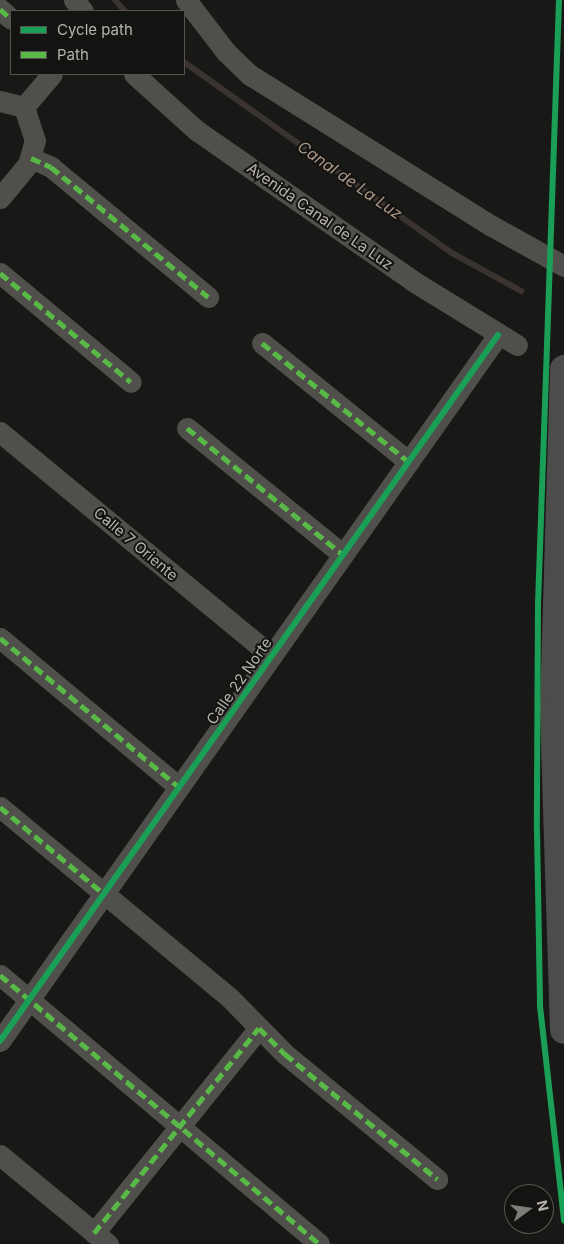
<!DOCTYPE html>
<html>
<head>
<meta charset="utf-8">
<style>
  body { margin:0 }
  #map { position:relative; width:564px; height:1244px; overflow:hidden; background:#181817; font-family:Inter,sans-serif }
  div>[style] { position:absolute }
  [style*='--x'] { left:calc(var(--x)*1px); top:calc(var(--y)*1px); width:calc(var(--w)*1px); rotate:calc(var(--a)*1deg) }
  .stream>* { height:6px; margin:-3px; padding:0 3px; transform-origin:3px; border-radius:3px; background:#3a332e }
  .street>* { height:21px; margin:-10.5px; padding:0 10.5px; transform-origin:10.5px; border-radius:10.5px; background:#504f4c }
  .primary>* { height:28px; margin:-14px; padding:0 14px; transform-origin:14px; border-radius:14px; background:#4c4c4a }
  .quiet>* { height:5px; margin-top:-2.5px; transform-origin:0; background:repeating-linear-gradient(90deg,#58b947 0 10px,transparent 0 15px) }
  .cycleway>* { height:6px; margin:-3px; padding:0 3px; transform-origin:3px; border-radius:3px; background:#1a9f57 }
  span { translate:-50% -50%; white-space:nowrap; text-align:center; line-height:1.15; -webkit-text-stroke:4px #131312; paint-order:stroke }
  .street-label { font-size:15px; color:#b7b3aa }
  .water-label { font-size:16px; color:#ad9886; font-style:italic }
  .legend { position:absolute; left:10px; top:10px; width:175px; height:65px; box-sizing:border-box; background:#131312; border:1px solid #55534f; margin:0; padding:6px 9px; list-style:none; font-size:15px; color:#b7b3aa }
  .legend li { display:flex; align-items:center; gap:10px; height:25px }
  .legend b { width:25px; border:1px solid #55534f }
  .north { position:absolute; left:504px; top:1184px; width:50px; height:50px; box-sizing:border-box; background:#131312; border:1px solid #55534f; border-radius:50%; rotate:76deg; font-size:14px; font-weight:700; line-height:20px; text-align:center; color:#b7b3aa }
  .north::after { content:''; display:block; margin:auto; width:18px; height:22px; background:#7f7d77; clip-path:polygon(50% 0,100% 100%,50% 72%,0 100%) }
</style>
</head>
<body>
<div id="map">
  <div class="stream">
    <i style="--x:115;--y:0;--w:15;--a:48"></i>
    <i style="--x:184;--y:62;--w:329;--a:35.5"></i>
    <i style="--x:452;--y:253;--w:79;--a:28.8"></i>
  </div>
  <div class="street">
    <i style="--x:74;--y:0;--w:14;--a:51"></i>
    <i style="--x:186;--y:0;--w:66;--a:52.4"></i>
    <i style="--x:226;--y:52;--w:33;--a:44"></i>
    <i style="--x:250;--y:75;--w:285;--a:32"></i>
    <i style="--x:492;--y:226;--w:82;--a:29.1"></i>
    <i style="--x:0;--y:9;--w:15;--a:42"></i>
    <i style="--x:134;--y:74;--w:84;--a:42.1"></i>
    <i style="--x:196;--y:130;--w:264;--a:34.8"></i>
    <i style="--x:413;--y:281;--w:122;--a:31.6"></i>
    <i style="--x:0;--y:101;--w:25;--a:14"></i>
    <i style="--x:24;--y:107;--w:35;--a:72"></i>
    <i style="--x:35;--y:140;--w:25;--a:106"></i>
    <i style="--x:28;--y:164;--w:44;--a:129.5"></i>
    <i style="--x:24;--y:107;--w:43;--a:-49.7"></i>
    <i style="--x:31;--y:158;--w:22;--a:24"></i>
    <i style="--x:51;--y:167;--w:204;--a:39.6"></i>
    <i style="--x:0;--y:273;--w:170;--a:39.8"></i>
    <i style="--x:262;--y:343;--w:189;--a:39"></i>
    <i style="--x:187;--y:428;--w:201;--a:39.1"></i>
    <i style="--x:0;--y:432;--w:352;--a:39.5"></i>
    <i style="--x:0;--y:638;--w:233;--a:39.8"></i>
    <i style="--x:0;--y:807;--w:299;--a:39.7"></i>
    <i style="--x:230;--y:998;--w:78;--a:45.5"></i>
    <i style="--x:285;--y:1054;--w:197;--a:39.4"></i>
    <i style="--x:0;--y:975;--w:417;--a:40.1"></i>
    <i style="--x:0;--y:1041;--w:864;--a:-54.8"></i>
    <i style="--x:0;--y:1155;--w:140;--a:39.5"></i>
    <i style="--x:94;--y:1233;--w:263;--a:-51.2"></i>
  </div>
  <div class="primary">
    <i style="--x:564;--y:369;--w:343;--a:91.7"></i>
    <i style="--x:554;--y:712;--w:318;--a:88.2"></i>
  </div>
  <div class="quiet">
    <i style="--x:0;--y:9;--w:15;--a:42"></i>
    <i style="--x:31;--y:158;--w:22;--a:24"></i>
    <i style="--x:51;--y:167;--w:204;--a:39.6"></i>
    <i style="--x:0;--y:273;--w:170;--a:39.8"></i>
    <i style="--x:262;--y:343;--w:189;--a:39"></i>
    <i style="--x:187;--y:428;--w:201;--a:39.1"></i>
    <i style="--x:0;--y:638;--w:233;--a:39.8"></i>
    <i style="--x:0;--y:807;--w:136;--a:39.9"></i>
    <i style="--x:0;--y:975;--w:417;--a:40.1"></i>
    <i style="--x:94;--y:1233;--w:263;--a:-51.2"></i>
    <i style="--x:259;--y:1028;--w:37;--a:45"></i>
    <i style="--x:285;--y:1054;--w:197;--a:39.4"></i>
  </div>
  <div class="cycleway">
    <i style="--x:559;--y:0;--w:603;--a:91.99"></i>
    <i style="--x:538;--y:603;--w:227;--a:90.3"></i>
    <i style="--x:537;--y:830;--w:176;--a:89"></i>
    <i style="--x:540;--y:1006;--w:216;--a:83.6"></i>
    <i style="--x:0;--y:1041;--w:864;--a:-54.8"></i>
  </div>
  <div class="street-label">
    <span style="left:320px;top:216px;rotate:35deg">Avenida Canal de La Luz</span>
    <span style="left:136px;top:544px;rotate:40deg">Calle 7 Oriente</span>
    <span style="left:239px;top:681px;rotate:-55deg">Calle 22 Norte</span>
  </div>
  <div class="water-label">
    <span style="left:350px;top:180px;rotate:35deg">Canal de La Luz</span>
  </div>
  <ul class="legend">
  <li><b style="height:6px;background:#1a9f57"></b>Cycle path</li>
  <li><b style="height:6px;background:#58b947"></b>Path</li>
  </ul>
  <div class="north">N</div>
</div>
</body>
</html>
